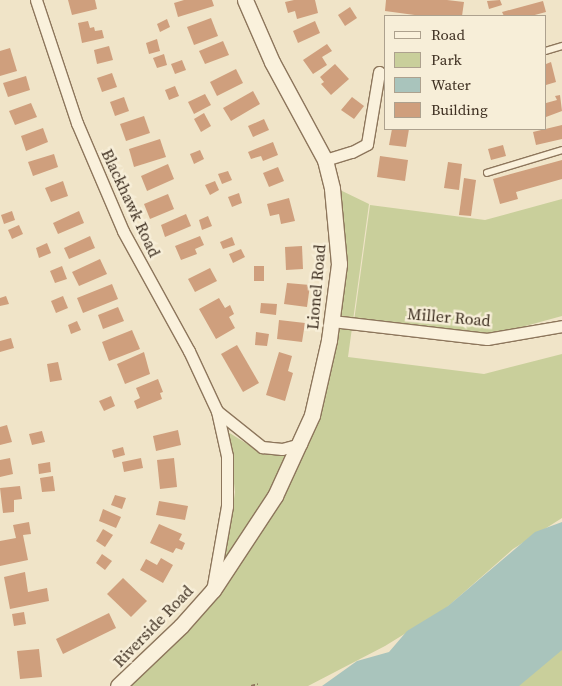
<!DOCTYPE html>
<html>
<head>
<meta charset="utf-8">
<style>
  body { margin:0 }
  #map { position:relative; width:562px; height:686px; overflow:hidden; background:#f0e4c8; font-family:"Source Serif 4",serif }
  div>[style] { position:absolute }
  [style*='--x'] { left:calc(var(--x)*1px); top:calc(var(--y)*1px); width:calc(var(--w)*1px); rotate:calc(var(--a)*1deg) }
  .green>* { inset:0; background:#c9cf9b }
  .water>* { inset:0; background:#a9c4bc }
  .building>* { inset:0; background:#cf9f7d }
  .path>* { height:2px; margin-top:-1px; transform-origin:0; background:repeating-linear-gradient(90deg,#8d765c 0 4px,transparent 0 6.5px) }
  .roads { filter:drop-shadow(1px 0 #8d765c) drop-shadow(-1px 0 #8d765c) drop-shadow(0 1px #8d765c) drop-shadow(0 -1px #8d765c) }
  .lane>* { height:5.5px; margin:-2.75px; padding:0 2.75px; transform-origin:2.75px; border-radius:2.75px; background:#faf1dc }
  .street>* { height:11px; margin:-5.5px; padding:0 5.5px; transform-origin:5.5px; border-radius:5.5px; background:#faf1dc }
  .secondary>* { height:15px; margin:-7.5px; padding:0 7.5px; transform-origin:7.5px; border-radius:7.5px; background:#faf1dc }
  span { translate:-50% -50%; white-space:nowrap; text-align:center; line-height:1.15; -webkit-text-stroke:5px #f7eed8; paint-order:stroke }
  .street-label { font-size:16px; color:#3d2e20 }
  .legend { position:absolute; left:384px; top:15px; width:162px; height:115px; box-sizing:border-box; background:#f7eed8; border:1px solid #ada18e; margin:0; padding:6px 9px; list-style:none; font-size:15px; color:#3d2e20 }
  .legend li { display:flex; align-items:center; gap:10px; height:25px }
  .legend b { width:25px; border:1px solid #ada18e }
</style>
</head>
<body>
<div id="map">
  <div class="green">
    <i style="clip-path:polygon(338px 189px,369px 204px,348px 357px,484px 374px,562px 354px,562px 518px,513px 549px,445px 609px,385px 646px,308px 686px,128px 686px,184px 635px,221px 589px,235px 492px,228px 432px,265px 455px,305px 451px,310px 440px,325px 391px,336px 337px,345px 254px)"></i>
    <i style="clip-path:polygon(562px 199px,562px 316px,482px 338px,354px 321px,370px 205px,485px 220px)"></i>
    <i style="clip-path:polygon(562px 644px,562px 686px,504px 686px)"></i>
  </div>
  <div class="water">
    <i style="clip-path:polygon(562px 522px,562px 650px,519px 686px,322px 686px,357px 661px,389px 652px,407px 631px,448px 606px,535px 532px)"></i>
  </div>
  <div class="building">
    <i style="clip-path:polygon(68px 0,95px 0,97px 9px,72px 15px)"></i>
    <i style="clip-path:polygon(184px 0,212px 0,214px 6px,178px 17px,174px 3px)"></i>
    <i style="clip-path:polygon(294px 0,315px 0,318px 13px,297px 19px,295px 11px,288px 13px,285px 2px)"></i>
    <i style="clip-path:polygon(386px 0,447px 0,464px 2px,462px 16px,422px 16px,385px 11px)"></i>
    <i style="clip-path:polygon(500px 0,502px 5px,489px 9px,487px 1px)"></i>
    <i style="clip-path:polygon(543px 1px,546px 12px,531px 16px,504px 16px,502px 12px)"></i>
    <i style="clip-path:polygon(350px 7px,357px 18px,345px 26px,338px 15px)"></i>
    <i style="clip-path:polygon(211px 18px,218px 36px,194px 45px,187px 27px)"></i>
    <i style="clip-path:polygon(167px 19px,170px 27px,160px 32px,157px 24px)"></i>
    <i style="clip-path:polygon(88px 21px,90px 28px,94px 27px,95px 31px,102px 30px,104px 38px,82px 43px,78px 23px)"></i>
    <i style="clip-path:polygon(315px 21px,320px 33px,298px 43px,293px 31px)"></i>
    <i style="clip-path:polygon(157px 39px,160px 51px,149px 54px,146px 43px)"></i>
    <i style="clip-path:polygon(223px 41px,229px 55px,205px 64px,199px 51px)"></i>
    <i style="clip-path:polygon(327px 44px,332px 51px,322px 57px,327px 65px,313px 74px,303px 60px)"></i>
    <i style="clip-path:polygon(109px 46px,113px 60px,97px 64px,94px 50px)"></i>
    <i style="clip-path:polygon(10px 48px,17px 71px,0 76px,0 51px)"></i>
    <i style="clip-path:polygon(164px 54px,167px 65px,157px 68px,153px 58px)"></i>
    <i style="clip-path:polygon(182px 60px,186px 70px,175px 74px,171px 64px)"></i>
    <i style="clip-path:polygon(551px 62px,556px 82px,546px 85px,546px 64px)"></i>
    <i style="clip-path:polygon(335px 64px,349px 79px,331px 95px,321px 84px,324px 82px,320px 77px)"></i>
    <i style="clip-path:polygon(236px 69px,243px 83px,217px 96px,210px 82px)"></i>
    <i style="clip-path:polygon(112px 73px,117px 87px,102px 92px,97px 78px)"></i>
    <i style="clip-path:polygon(26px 76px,30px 90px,8px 97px,3px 83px)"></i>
    <i style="clip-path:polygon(175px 86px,179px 96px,169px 100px,165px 90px)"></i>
    <i style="clip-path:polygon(253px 91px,260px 104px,231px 121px,223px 108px)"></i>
    <i style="clip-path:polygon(205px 94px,211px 105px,194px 114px,188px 102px)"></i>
    <i style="clip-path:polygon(560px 95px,562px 111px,546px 117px,546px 103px,557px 100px,555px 96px)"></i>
    <i style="clip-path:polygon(124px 97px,129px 111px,115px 116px,110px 102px)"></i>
    <i style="clip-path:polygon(352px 97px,364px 106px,354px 119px,341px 110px)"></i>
    <i style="clip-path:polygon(31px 103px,37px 117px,15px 125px,9px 111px)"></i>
    <i style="clip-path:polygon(204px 113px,211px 126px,201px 132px,194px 119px)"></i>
    <i style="clip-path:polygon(144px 116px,150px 133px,126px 141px,120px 124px)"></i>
    <i style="clip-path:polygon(264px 119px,269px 130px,253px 137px,248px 126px)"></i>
    <i style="clip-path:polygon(562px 125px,562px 139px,536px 145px,533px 132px)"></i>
    <i style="clip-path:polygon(43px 128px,48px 142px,26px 151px,21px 136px)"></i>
    <i style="clip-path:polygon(392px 129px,409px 129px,406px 147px,389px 145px)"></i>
    <i style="clip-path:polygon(160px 139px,166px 157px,134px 167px,129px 149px)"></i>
    <i style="clip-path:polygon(273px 142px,278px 155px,263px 161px,261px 156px,251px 159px,248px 152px)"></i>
    <i style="clip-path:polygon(503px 145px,506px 156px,491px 160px,488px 149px)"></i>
    <i style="clip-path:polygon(200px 150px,204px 159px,194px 164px,190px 154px)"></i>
    <i style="clip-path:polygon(54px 154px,58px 167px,33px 176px,28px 162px)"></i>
    <i style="clip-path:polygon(380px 156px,408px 160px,405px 181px,377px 177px)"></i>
    <i style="clip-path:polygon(562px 160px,562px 179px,516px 192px,518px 199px,500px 204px,493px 179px)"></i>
    <i style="clip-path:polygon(448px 162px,462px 164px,459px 190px,444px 188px)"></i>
    <i style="clip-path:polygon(168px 164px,174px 179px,147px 191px,141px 176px)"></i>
    <i style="clip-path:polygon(278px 167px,284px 181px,269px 187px,263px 173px)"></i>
    <i style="clip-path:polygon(228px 171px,232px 180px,222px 184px,218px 174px)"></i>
    <i style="clip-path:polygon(464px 178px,476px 180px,471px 216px,459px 215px)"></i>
    <i style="clip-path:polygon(63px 181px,68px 196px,51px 202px,45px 188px)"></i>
    <i style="clip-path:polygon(215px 181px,219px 190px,210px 195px,205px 185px)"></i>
    <i style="clip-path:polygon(239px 193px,242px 203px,232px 207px,228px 197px)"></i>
    <i style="clip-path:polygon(168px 194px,174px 209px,150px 219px,144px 204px)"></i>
    <i style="clip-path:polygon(289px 198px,295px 221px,281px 224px,279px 214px,270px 216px,267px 204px)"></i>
    <i style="clip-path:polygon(12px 211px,15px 220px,4px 224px,1px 215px)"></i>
    <i style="clip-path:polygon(79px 211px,84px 223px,58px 234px,53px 223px)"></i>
    <i style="clip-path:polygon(186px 214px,191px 226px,165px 237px,161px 225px)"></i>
    <i style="clip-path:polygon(208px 216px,212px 226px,202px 230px,199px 220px)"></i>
    <i style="clip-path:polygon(19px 225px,23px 234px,12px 239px,8px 230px)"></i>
    <i style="clip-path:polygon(90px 236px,95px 248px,69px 259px,64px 248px)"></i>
    <i style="clip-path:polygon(200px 236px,204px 245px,195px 249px,197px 254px,181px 260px,175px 246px)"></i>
    <i style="clip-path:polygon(232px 237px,235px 245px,223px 249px,220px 242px)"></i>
    <i style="clip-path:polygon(47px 243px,51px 253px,39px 258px,36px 248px)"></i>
    <i style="clip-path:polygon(302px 246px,303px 269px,286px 270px,285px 247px)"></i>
    <i style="clip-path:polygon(241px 249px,245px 257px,233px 263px,229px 254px)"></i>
    <i style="clip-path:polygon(100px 259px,107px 274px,79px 286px,72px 272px)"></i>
    <i style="clip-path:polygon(62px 266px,67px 279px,55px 283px,50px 271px)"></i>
    <i style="clip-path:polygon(254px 266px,264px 266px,264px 281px,254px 281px)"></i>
    <i style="clip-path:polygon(210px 268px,217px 281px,195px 292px,188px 279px)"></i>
    <i style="clip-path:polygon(287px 283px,310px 285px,307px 307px,284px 304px)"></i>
    <i style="clip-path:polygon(112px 284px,118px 299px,83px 313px,77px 298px)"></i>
    <i style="clip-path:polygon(6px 296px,9px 304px,0 306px,0 298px)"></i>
    <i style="clip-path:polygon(63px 296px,68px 308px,56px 313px,51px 301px)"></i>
    <i style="clip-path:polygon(219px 298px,225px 308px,230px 305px,234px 314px,229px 317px,235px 328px,216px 339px,199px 309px)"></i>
    <i style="clip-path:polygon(261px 303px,277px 304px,276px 315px,260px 313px)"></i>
    <i style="clip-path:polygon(118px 307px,124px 321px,103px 329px,98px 315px)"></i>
    <i style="clip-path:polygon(279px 320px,305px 323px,302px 342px,277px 339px)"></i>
    <i style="clip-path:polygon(77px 321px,81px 330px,71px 334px,68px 325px)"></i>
    <i style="clip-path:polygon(132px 330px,140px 349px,109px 361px,102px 342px)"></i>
    <i style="clip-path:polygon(256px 332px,269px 334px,267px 346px,255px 345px)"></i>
    <i style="clip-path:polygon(11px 338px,14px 348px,0 352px,0 341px)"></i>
    <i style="clip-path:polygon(237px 345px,259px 383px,243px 392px,221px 354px)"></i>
    <i style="clip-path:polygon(144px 352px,150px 374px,125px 384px,117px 364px)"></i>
    <i style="clip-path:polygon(279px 352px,292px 356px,288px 371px,293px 373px,285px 401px,266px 395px)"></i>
    <i style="clip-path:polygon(58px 362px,62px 380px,50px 382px,47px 364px)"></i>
    <i style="clip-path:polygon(158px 379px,163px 392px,160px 393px,162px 399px,137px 409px,134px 401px,140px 398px,136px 388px)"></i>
    <i style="clip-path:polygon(111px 396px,115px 406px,104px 411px,99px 401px)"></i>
    <i style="clip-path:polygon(7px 425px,12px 442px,0 445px,0 427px)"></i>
    <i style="clip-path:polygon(178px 430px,181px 445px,156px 451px,153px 436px)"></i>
    <i style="clip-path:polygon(42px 431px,45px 442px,32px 445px,29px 434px)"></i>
    <i style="clip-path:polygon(123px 447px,125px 455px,114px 458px,112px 450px)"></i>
    <i style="clip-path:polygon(10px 458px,13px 474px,0 477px,0 460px)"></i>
    <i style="clip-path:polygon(141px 458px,143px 468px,124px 472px,122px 462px)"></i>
    <i style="clip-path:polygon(174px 458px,177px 487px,160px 489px,157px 460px)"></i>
    <i style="clip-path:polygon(50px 462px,51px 472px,39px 474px,38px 464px)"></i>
    <i style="clip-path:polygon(53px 476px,55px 491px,42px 492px,40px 478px)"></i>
    <i style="clip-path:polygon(20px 486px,22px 499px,14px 500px,14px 512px,3px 513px,0 488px)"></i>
    <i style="clip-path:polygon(115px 495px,126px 498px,122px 509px,111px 505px)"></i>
    <i style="clip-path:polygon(159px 501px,188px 506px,185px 520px,156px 515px)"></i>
    <i style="clip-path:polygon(103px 509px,121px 517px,116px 528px,99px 521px)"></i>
    <i style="clip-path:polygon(29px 522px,31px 534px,23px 535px,28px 560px,0 566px,0 541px,16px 538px,13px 525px)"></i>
    <i style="clip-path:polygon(159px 524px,182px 534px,179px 540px,185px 543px,182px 550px,176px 548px,173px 553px,150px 543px)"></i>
    <i style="clip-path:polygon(103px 529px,113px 535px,105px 547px,96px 541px)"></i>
    <i style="clip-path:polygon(102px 554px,112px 561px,105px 570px,96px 563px)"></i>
    <i style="clip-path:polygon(161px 558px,173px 565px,163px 583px,140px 570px,146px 559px,157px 565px)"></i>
    <i style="clip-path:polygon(25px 572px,28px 592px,47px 588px,49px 601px,10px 609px,4px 577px)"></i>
    <i style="clip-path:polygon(123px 578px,147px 601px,131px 617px,107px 594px)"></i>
    <i style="clip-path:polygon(24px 612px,26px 624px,14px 626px,12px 614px)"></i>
    <i style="clip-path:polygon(109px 613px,116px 628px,63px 654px,56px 639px)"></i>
    <i style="clip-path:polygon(39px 649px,42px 677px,20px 679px,17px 651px)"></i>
  </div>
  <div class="path">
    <i style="--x:251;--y:686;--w:7;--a:-16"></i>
  </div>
  <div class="roads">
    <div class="lane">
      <i style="--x:546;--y:51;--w:17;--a:-17"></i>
      <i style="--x:487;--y:173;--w:78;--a:-17"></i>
    </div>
    <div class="street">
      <i style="--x:36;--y:0;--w:130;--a:71.6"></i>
      <i style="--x:77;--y:123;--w:117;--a:66.9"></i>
      <i style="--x:123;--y:231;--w:137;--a:61.2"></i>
      <i style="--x:189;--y:351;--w:66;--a:65"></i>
      <i style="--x:217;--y:411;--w:46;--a:77.5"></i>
      <i style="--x:227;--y:456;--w:50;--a:90"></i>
      <i style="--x:227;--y:506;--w:80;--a:100"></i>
      <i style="--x:325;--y:160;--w:28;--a:-17"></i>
      <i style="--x:352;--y:152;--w:17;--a:-28"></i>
      <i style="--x:367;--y:144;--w:73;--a:-80.5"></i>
      <i style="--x:332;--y:321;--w:156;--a:6.6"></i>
      <i style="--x:487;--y:339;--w:76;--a:-9.8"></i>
      <i style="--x:217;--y:411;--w:58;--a:38.7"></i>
      <i style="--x:262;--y:447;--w:20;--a:6"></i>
      <i style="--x:282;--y:449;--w:20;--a:-15"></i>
    </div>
    <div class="secondary">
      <i style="--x:118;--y:686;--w:87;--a:-43.6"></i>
      <i style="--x:181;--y:626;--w:48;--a:-48.4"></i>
      <i style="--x:213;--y:590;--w:113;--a:-56.6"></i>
      <i style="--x:275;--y:496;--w:89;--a:-65.4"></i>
      <i style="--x:312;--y:415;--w:77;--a:-77.2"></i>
      <i style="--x:329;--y:340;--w:77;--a:-82.5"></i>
      <i style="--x:339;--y:264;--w:76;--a:-95.3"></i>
      <i style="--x:332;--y:188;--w:29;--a:-104"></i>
      <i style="--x:325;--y:160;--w:111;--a:-118.4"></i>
      <i style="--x:272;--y:62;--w:68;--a:-113.5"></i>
    </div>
  </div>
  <div class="street-label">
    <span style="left:131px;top:203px;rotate:65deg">Blackhawk Road</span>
    <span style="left:316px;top:287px;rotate:-85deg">Lionel Road</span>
    <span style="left:449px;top:317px;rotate:5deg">Miller Road</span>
    <span style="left:153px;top:626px;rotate:-46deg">Riverside Road</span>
  </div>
  <ul class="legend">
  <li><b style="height:6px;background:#faf1dc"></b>Road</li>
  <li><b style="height:14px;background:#c9cf9b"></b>Park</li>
  <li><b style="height:14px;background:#a9c4bc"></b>Water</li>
  <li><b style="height:14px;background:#cf9f7d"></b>Building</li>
  </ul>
</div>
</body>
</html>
